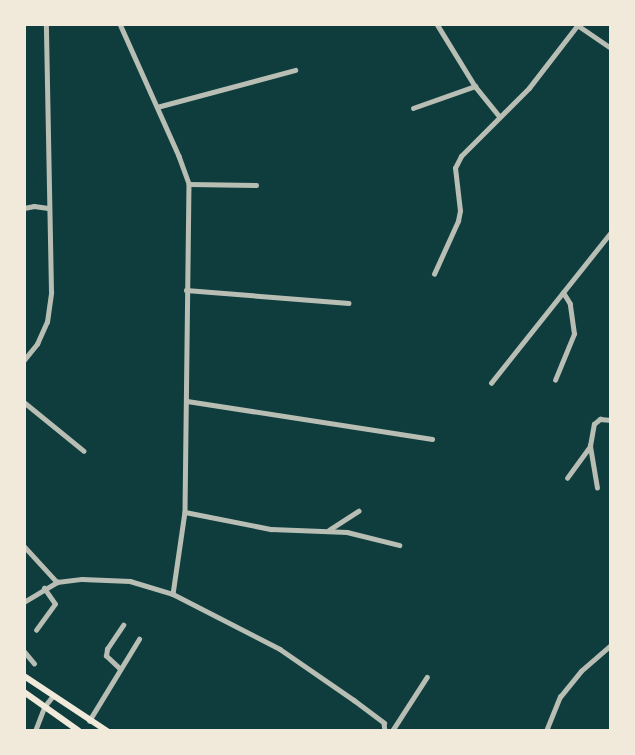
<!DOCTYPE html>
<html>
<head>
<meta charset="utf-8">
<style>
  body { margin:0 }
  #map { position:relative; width:635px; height:755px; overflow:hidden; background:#0f3d3e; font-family:"DejaVu Sans",sans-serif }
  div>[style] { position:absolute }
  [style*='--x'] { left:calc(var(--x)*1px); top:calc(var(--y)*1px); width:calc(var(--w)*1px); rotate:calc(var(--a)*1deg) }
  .minor>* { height:4.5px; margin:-2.25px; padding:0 2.25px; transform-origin:2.25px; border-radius:2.25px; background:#b8beb3 }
  .secondary>* { height:6px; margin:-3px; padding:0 3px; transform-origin:3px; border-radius:3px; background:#f1e9da }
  span { translate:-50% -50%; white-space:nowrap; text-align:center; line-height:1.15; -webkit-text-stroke:4.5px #f1e9da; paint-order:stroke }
  .frame { position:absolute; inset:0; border:26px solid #f1e9da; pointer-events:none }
</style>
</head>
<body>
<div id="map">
  <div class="minor">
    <i style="--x:120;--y:24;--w:145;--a:65.9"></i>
    <i style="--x:179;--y:156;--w:30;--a:70"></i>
    <i style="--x:189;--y:184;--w:328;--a:90.7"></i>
    <i style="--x:185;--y:512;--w:83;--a:98.3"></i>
    <i style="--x:437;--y:24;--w:73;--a:58.5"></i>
    <i style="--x:475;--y:86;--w:38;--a:51"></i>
    <i style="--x:576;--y:24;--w:42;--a:34.4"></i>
    <i style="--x:157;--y:107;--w:143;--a:-15"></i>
    <i style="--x:413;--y:108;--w:66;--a:-19.5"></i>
    <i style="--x:189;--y:184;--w:67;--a:0.9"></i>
    <i style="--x:24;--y:208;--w:10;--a:-11"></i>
    <i style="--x:34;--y:206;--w:14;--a:8"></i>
    <i style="--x:434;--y:274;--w:58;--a:-65.6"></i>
    <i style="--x:458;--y:221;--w:10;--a:-79"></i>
    <i style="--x:460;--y:211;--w:43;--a:-96.6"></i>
    <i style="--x:455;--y:168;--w:13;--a:-63"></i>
    <i style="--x:461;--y:156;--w:96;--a:-45"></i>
    <i style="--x:529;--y:88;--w:78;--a:-52.3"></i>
    <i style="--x:186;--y:290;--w:163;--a:4.6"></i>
    <i style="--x:24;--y:360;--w:21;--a:-51"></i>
    <i style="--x:37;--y:344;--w:24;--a:-66"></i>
    <i style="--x:47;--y:322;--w:30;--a:-82"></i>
    <i style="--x:51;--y:292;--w:268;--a:-91.1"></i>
    <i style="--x:555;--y:380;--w:50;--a:-67.6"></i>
    <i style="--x:574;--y:334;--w:30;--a:-98"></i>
    <i style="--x:570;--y:304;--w:13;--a:-122"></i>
    <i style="--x:491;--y:383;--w:193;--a:-51.5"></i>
    <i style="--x:187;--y:401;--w:248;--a:8.8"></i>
    <i style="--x:24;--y:402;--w:77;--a:39.2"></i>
    <i style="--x:567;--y:478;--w:39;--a:-54"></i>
    <i style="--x:597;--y:488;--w:43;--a:-99.5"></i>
    <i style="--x:590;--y:446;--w:22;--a:-80"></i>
    <i style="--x:594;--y:424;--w:8;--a:-40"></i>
    <i style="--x:600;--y:419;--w:11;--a:5"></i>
    <i style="--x:185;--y:512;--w:88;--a:11.2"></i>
    <i style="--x:271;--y:529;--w:76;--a:2.3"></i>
    <i style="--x:347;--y:532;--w:54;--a:14"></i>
    <i style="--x:329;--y:530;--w:35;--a:-33"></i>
    <i style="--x:24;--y:546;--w:49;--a:47.5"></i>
    <i style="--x:24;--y:602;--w:39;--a:-31"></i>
    <i style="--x:57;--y:582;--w:25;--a:-7"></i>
    <i style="--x:82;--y:579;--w:48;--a:2.4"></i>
    <i style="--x:130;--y:581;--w:45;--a:16.8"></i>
    <i style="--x:173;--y:594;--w:120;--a:27.2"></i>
    <i style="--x:280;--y:649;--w:90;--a:34.6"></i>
    <i style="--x:354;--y:700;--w:38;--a:37"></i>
    <i style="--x:384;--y:723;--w:8;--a:83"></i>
    <i style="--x:36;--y:630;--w:32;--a:-54"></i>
    <i style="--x:55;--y:604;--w:19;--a:-125"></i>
    <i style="--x:24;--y:651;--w:16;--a:50"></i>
    <i style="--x:120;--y:669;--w:19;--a:-137"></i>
    <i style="--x:106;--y:656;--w:7;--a:-82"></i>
    <i style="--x:107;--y:649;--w:29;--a:-56"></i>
    <i style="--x:89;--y:721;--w:96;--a:-58.6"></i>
    <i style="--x:35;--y:731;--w:26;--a:-69"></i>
    <i style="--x:44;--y:707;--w:13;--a:-51"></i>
    <i style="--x:392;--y:731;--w:64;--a:-57.1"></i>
    <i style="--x:546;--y:731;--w:37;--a:-68"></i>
    <i style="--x:560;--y:697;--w:33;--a:-51"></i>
    <i style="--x:581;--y:671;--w:40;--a:-41"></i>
  </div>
  <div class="secondary">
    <i style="--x:24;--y:676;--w:100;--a:33.5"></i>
    <i style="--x:24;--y:692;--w:67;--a:35.3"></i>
  </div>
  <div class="frame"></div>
</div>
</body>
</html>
